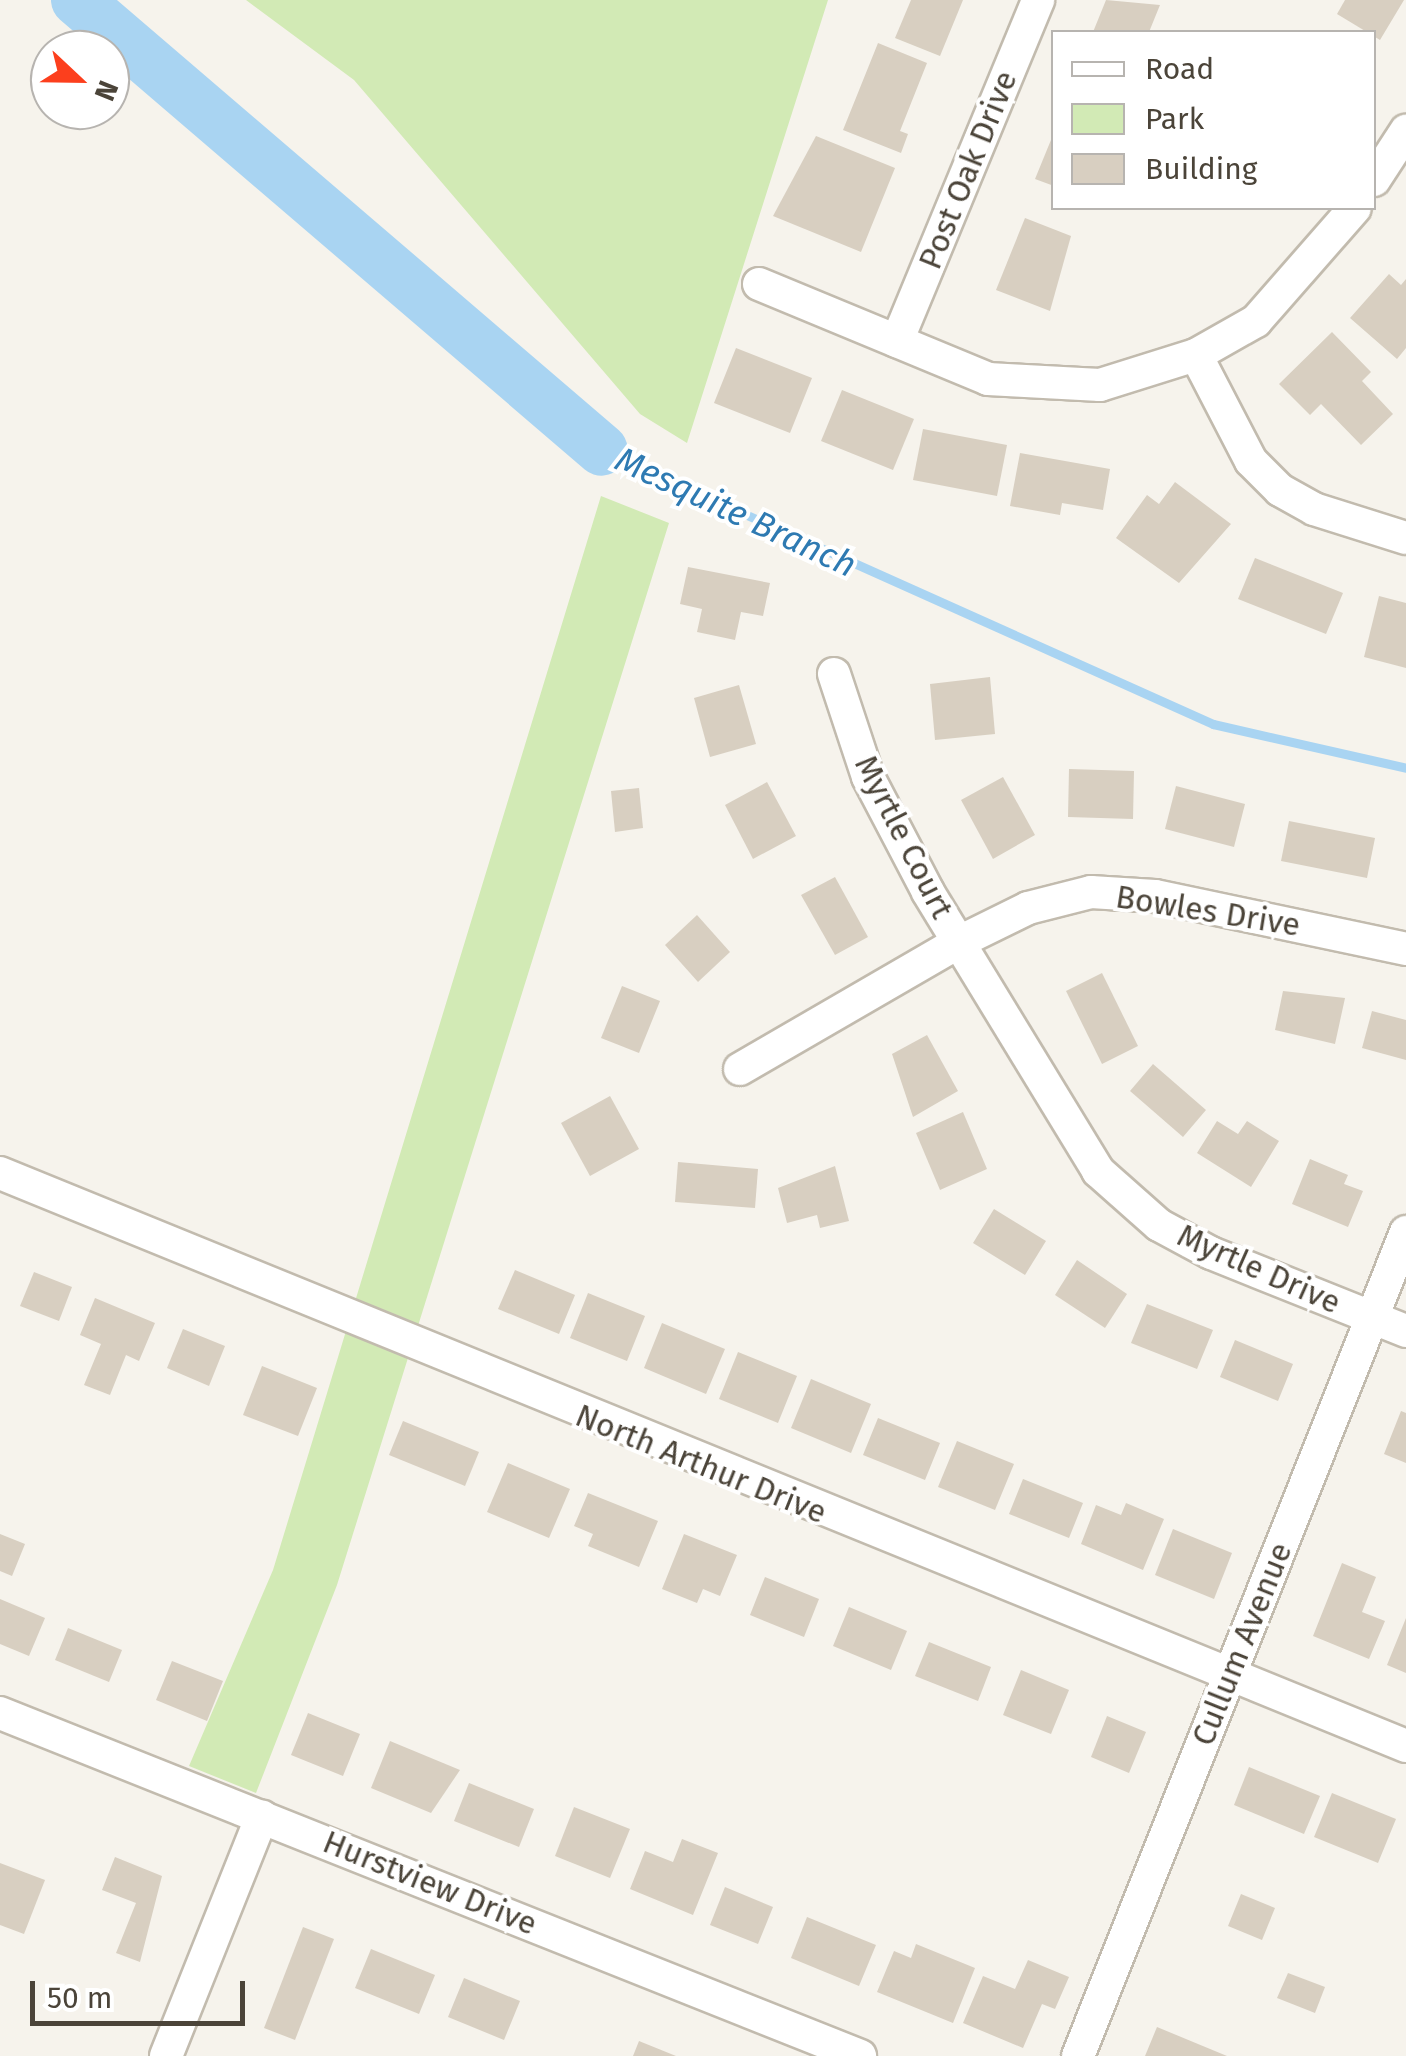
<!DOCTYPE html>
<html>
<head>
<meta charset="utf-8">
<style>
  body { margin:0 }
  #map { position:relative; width:1406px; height:2056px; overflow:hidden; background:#f6f3ec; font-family:"Fira Sans",sans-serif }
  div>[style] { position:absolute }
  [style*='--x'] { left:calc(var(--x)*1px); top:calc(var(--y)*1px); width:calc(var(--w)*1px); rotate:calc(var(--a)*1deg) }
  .green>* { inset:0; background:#d2eab5 }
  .stream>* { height:9px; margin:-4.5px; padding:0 4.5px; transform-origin:4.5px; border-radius:4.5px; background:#a9d4f2 }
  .river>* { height:52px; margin:-26px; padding:0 26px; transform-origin:26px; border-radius:26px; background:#a9d4f2 }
  .building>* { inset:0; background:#d8cfc1 }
  .roads { filter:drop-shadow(2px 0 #c2bbae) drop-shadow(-2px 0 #c2bbae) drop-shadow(0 2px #c2bbae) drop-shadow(0 -2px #c2bbae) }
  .minor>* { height:32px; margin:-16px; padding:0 16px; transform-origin:16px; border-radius:16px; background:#fff }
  span { translate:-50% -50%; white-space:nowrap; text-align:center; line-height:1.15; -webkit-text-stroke:8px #fff; paint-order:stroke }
  .street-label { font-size:32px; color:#4b4439 }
  .water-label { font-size:35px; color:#2e7ab2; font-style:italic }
  .legend { position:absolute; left:1051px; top:30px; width:325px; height:180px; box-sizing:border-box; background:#fff; border:2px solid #b7b4b0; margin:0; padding:12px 18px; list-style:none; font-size:30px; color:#4b4439 }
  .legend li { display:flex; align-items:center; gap:20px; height:50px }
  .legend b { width:50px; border:2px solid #b7b4b0 }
  .north { position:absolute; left:30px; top:30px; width:100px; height:100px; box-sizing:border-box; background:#fff; border:2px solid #b7b4b0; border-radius:50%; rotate:112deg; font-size:28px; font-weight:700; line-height:40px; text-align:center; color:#4b4439 }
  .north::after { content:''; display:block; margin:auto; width:35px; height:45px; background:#fc3f1d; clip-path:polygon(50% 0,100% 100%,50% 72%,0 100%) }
  .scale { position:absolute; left:30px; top:1981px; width:215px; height:45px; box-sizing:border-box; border:5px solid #4b4439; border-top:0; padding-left:12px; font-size:30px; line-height:35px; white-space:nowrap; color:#4b4439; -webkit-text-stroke:8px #fff; paint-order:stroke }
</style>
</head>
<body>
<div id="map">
  <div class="green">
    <i style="clip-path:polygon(246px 0,828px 0,687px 443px,640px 414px,354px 80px)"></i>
    <i style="clip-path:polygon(601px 496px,669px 523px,337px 1585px,256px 1793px,189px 1766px,273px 1570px)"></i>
  </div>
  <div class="stream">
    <i style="--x:602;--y:450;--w:670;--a:24.15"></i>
    <i style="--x:1213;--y:724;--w:198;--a:12.8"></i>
  </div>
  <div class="river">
    <i style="--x:77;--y:0;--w:691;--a:40.6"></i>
  </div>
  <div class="building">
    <i style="clip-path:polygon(911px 0,963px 0,940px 56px,895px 38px)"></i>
    <i style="clip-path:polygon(1106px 0,1160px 5px,1149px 32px,1093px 32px)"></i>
    <i style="clip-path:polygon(1345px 0,1404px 0,1380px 40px,1337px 14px)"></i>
    <i style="clip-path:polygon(878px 43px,927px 63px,900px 131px,908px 134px,901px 153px,843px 130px)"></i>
    <i style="clip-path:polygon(1053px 135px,1054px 135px,1054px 186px,1035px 179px)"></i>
    <i style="clip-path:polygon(816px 136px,895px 168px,861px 252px,773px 216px)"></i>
    <i style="clip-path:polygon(1025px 218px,1071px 236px,1050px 311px,996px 290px)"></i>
    <i style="clip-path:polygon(1389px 274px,1401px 285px,1406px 279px,1406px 348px,1397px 359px,1350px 318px)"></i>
    <i style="clip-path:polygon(1332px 332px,1371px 372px,1362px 381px,1393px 414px,1361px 445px,1321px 404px,1310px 415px,1279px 384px)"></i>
    <i style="clip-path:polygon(736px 348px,812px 378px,790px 433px,714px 403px)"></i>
    <i style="clip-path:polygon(842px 390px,914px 419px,893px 470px,821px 441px)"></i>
    <i style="clip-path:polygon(923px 429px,1007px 445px,997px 496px,913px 480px)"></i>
    <i style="clip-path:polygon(1020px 453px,1110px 469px,1103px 510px,1062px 503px,1060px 515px,1010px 506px)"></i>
    <i style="clip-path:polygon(1175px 482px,1231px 524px,1179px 583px,1116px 538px,1147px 495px,1159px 504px)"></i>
    <i style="clip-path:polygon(1255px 558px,1343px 593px,1326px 634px,1238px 599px)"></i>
    <i style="clip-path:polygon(688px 567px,770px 583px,763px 616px,741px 612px,735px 640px,697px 632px,702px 609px,680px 604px)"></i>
    <i style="clip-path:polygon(1379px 596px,1406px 603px,1406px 668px,1364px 657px)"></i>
    <i style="clip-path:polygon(990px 677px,995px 734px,935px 740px,930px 684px)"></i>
    <i style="clip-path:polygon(739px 685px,756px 744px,710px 757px,694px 698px)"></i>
    <i style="clip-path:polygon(1069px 769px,1134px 771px,1133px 819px,1068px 817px)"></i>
    <i style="clip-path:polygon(1003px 777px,1035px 835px,993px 859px,961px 800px)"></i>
    <i style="clip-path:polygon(767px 782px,796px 836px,753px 859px,725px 805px)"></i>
    <i style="clip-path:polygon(1176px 786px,1245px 804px,1234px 847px,1165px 829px)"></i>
    <i style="clip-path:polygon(639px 788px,643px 828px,615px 832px,611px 791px)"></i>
    <i style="clip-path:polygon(1289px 821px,1375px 838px,1367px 878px,1281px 861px)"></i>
    <i style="clip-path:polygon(835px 877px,868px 937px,835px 955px,801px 895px)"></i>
    <i style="clip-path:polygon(697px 915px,730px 952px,698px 982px,665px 945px)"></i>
    <i style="clip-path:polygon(1102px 973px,1138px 1046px,1102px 1064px,1066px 991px)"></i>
    <i style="clip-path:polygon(622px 986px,660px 1001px,639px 1053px,601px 1038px)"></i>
    <i style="clip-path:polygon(1283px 991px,1345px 998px,1335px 1044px,1275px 1030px)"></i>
    <i style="clip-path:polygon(1372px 1011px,1406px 1020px,1406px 1060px,1362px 1048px)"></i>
    <i style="clip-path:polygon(927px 1035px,958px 1091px,913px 1117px,892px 1054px)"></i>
    <i style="clip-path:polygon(1153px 1064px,1206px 1110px,1183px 1137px,1130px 1091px)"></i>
    <i style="clip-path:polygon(610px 1096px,639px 1149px,590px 1176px,561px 1123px)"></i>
    <i style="clip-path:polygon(963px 1112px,987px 1169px,940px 1190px,916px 1133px)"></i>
    <i style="clip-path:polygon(1217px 1121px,1238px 1134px,1247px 1121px,1279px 1141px,1251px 1187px,1197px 1153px)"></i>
    <i style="clip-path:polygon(1310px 1159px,1348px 1175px,1344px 1184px,1363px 1191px,1348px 1227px,1292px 1204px)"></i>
    <i style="clip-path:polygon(678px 1162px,758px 1169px,755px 1208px,675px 1202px)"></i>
    <i style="clip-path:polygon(835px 1166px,849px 1221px,820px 1228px,817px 1215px,787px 1223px,778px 1188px)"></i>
    <i style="clip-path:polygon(994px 1209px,1046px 1241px,1025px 1275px,973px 1243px)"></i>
    <i style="clip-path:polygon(1077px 1260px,1127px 1294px,1105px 1328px,1055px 1295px)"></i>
    <i style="clip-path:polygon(515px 1270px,575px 1295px,559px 1334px,498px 1309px)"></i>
    <i style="clip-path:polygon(34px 1272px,72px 1287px,59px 1321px,20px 1306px)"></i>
    <i style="clip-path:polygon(588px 1293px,645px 1316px,627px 1361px,570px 1338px)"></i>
    <i style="clip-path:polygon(95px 1298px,155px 1323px,139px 1361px,126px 1355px,110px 1395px,84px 1385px,101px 1344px,80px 1335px)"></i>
    <i style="clip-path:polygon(1147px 1304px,1213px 1330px,1197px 1369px,1131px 1343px)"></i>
    <i style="clip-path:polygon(662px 1323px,725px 1349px,706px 1394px,644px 1368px)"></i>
    <i style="clip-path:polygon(183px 1329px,225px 1346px,209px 1386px,167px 1368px)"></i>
    <i style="clip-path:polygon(1235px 1340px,1293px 1364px,1278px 1401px,1220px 1377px)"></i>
    <i style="clip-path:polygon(738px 1352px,797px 1376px,778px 1423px,719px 1399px)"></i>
    <i style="clip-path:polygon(262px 1366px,317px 1388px,298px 1436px,243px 1415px)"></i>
    <i style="clip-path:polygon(811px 1379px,871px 1404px,851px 1453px,791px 1428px)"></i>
    <i style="clip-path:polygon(1401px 1411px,1406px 1413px,1406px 1463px,1384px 1454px)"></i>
    <i style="clip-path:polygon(878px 1418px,940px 1443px,925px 1480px,863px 1455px)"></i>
    <i style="clip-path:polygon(403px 1421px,479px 1452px,465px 1486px,389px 1455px)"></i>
    <i style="clip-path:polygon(957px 1441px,1014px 1464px,995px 1510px,938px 1487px)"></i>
    <i style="clip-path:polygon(508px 1463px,570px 1489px,549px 1538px,487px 1512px)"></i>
    <i style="clip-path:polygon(1023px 1479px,1083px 1503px,1069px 1538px,1009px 1514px)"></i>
    <i style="clip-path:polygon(588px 1493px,658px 1521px,639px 1567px,588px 1546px,593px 1534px,574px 1526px)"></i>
    <i style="clip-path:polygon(1126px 1503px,1164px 1519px,1143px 1570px,1081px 1544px,1096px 1505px,1121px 1515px)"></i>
    <i style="clip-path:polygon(1173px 1529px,1232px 1553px,1214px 1599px,1155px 1575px)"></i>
    <i style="clip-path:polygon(0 1534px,25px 1544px,12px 1576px,0 1571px)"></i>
    <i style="clip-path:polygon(684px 1534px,737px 1555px,720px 1596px,703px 1589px,697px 1603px,662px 1589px)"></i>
    <i style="clip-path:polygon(1342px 1563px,1376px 1577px,1362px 1612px,1385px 1621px,1369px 1659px,1313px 1636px)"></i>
    <i style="clip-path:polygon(765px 1577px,819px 1599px,804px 1637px,750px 1615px)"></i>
    <i style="clip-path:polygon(0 1599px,45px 1618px,29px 1656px,0 1644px)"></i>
    <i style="clip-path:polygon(849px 1607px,907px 1631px,891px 1670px,833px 1646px)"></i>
    <i style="clip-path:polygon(1406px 1618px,1406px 1673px,1387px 1665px)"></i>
    <i style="clip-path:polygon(68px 1628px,122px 1650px,109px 1682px,55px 1660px)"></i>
    <i style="clip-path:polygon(929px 1642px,991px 1667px,978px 1701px,915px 1676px)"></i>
    <i style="clip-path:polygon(172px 1661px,223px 1681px,207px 1721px,156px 1700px)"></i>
    <i style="clip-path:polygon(1021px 1670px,1069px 1690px,1051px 1734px,1003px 1715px)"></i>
    <i style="clip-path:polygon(308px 1713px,360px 1734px,343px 1776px,291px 1755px)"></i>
    <i style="clip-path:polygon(1107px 1716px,1146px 1732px,1129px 1773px,1091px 1757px)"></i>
    <i style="clip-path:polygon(390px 1741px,460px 1770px,431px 1813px,371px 1788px)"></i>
    <i style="clip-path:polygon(1249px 1767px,1320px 1796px,1304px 1834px,1234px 1805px)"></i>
    <i style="clip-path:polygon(469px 1783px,534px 1809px,519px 1847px,454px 1821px)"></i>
    <i style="clip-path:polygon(1332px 1793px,1396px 1819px,1378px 1863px,1314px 1837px)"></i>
    <i style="clip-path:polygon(574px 1807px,630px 1829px,610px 1878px,555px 1856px)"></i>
    <i style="clip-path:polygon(682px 1839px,718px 1853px,693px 1915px,630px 1889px,645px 1851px,673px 1862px)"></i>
    <i style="clip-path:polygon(115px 1857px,162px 1876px,140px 1962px,116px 1953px,136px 1903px,102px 1890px)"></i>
    <i style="clip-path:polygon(0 1863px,45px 1880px,24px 1934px,0 1925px)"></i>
    <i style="clip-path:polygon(725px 1887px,773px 1907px,758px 1944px,710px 1925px)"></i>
    <i style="clip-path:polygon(1241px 1894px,1275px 1908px,1262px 1940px,1228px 1926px)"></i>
    <i style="clip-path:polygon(807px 1917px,876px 1945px,859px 1986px,791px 1958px)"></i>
    <i style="clip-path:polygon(303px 1927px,334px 1939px,295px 2040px,264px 2028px)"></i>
    <i style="clip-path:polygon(916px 1944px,975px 1968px,953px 2023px,877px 1992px,894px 1951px,911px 1958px)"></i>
    <i style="clip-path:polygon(371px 1949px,435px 1975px,419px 2014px,355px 1988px)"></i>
    <i style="clip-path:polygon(1028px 1960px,1069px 1977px,1055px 2009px,1042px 2004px,1023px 2048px,963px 2023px,983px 1976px,1015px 1989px)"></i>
    <i style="clip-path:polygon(1288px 1973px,1325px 1987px,1315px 2013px,1277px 1998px)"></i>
    <i style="clip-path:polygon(464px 1978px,520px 2001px,504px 2040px,448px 2017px)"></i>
    <i style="clip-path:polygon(1157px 2027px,1227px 2056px,1145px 2056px)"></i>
    <i style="clip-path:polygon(639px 2041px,676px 2056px,633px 2056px)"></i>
  </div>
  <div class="roads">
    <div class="minor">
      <i style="--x:1374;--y:180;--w:59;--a:-56.9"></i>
      <i style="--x:759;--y:284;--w:248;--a:22.5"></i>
      <i style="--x:988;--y:379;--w:112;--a:3.1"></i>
      <i style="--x:1100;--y:385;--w:101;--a:-17.4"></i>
      <i style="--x:1196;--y:355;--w:69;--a:-29.5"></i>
      <i style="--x:1256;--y:321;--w:150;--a:-48.8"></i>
      <i style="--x:897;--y:341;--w:369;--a:-67.5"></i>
      <i style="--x:1196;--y:355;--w:119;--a:62.6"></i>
      <i style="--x:1251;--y:461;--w:41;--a:45"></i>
      <i style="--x:1280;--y:490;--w:39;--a:29"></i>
      <i style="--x:1314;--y:509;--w:96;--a:17.5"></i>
      <i style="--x:834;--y:674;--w:108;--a:71.7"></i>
      <i style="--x:868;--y:777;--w:130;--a:62.4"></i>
      <i style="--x:928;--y:892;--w:327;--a:58.6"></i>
      <i style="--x:1098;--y:1171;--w:81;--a:41.5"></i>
      <i style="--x:1159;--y:1225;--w:59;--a:28.3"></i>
      <i style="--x:1211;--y:1253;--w:210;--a:21.8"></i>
      <i style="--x:740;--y:1069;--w:251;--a:-30.1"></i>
      <i style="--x:957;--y:943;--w:79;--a:-26.2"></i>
      <i style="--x:1028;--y:908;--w:65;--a:-14.3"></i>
      <i style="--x:1091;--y:892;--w:64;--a:3.6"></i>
      <i style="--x:1155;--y:896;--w:257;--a:11.9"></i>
      <i style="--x:0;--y:1173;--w:1518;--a:22.17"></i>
      <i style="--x:0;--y:1713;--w:926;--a:21.74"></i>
      <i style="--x:166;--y:2056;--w:258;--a:-68.2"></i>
      <i style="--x:1078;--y:2056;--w:887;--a:-68.29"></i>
    </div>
  </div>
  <div class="street-label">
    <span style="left:968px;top:170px;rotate:-68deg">Post Oak Drive</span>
    <span style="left:904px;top:837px;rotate:63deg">Myrtle Court</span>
    <span style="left:1208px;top:911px;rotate:9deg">Bowles Drive</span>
    <span style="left:1259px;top:1269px;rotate:24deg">Myrtle Drive</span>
    <span style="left:701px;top:1464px;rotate:22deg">North Arthur Drive</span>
    <span style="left:1242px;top:1644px;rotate:-68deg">Cullum Avenue</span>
    <span style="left:430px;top:1883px;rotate:22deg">Hurstview Drive</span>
  </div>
  <div class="water-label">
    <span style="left:736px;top:512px;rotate:25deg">Mesquite Branch</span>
  </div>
  <ul class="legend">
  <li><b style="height:12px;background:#fff"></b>Road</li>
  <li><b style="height:28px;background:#d2eab5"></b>Park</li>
  <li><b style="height:28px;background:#d8cfc1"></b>Building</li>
  </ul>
  <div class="north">N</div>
  <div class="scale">50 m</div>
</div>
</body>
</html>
